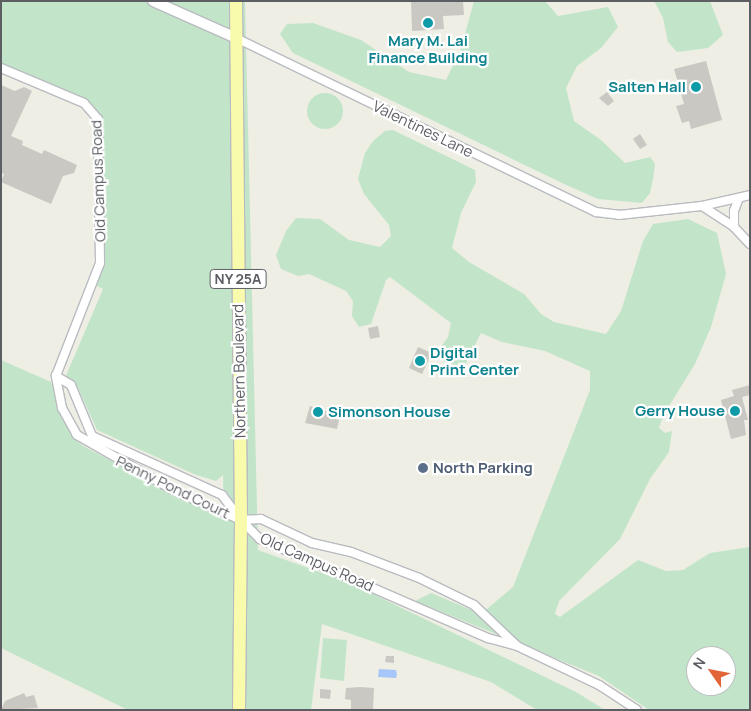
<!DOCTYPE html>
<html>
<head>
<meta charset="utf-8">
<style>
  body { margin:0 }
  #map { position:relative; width:751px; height:711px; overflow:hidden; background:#eeeee4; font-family:Manrope,sans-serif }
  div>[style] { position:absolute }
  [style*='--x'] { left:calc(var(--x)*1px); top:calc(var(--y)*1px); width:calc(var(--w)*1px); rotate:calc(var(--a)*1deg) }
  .green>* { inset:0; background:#c2e5c9 }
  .round { border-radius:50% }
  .water>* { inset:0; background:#a7c7fb }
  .building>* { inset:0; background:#cac8c2 }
  .roads { filter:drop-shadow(1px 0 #b9bbc0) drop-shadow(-1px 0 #b9bbc0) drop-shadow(0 1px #b9bbc0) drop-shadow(0 -1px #b9bbc0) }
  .minor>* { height:8px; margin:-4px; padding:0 4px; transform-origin:4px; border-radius:4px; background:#fff }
  .tertiary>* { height:10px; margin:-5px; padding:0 5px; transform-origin:5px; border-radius:5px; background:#fff }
  .primary>* { height:12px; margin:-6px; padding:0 6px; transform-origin:6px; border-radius:6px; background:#f9fbac }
  .dots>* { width:14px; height:14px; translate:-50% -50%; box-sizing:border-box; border:2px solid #fff; border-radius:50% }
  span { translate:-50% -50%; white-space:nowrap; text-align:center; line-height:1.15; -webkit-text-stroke:4.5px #fff; paint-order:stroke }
  .shield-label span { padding:1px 4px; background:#fff; border:1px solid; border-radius:4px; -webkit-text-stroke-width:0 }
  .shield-label { font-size:14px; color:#5c5e64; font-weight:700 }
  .culture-label { font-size:15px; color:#0d838f; font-weight:700 }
  .right { translate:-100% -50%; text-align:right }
  .left { translate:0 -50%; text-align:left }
  .street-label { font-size:15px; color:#5c5e64 }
  .service-label { font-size:15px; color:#4e5e75; font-weight:700 }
  .frame { position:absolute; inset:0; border:2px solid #5c5e64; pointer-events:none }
  .north { position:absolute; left:686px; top:646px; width:50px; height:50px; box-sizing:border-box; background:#fff; border:1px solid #bebfc1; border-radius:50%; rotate:303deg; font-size:14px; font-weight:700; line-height:20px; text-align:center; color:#5c5e64 }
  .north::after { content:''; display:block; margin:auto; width:18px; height:22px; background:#e16537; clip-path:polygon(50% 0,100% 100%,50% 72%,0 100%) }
</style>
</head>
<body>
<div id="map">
  <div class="green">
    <i style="clip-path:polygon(1px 1px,245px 1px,258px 550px,350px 583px,576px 692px,605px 710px,537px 710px,491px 682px,322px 624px,311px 710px,128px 710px,1px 648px,1px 360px,51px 382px,59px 410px,73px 438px,83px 446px,224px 520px,223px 475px,216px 481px,196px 475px,97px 430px,78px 388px,65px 378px,103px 289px,95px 285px,103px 264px,99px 119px,89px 105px,1px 67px)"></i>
    <i style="clip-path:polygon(474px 1px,545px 1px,558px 16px,608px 7px,618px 27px,601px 48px,577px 66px,566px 88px,574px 121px,601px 140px,625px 163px,650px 157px,655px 164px,653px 179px,650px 193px,642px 203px,598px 199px,562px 183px,293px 53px,280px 34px,287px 24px,313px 23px,361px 40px,409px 72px,446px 80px,461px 49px)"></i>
    <i style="clip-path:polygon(654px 1px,710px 1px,723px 35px,708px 48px,677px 52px,668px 42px,663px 18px)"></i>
    <i class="round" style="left:307px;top:93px;width:36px;height:36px"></i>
    <i style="clip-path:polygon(evenodd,393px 130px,475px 170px,476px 182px,461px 213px,452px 248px,469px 262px,524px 294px,541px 314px,554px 322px,606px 334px,621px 311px,643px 241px,653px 224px,688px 219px,717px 233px,726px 274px,711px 327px,695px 364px,664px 414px,659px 428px,665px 433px,672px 431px,669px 452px,650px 479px,620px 539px,559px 601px,555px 614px,560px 617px,638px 560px,666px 571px,683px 570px,710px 553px,750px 547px,750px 710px,649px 710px,599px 676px,415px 601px,431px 593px,481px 614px,513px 587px,590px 390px,590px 371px,545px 351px,502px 342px,481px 333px,465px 365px,458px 369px,445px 363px,437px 352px,448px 337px,451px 323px,390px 277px,386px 280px,371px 324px,359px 327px,352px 316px,353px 301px,346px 291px,309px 274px,298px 276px,281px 269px,276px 255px,286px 231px,296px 218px,320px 219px,349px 240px,380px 247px,391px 236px,389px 225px,364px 194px,358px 179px,365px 153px,373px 141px,385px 131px,393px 130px,696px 656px,726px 656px,726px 686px,696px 686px,696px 656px)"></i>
    <i style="clip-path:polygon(323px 638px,347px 640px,344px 681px,320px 678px)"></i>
  </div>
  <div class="water">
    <i style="clip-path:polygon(379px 669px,396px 670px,397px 675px,396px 678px,378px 677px)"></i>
  </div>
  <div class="building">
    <i style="clip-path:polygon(411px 1px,463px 1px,464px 15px,443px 16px,444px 29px,412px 31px)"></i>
    <i style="clip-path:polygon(706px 61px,722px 120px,691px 129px,689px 121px,682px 123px,676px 106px,684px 104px,674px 69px)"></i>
    <i style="clip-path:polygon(1px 85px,15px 91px,24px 87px,32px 91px,11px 136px,23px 141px,22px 145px,42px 154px,44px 150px,77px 165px,74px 173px,63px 176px,51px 204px,1px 182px,4px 174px,1px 173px)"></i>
    <i style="clip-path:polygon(607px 92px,614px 101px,608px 106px,599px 98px)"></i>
    <i style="clip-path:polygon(640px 134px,647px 145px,640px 149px,633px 139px)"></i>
    <i style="clip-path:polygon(378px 326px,380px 337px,370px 339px,368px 328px)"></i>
    <i style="clip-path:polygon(418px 347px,432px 353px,422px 374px,409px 368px)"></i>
    <i style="clip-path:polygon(750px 385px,750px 395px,742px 397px,748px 420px,744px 420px,746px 435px,731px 439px,721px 400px,734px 396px,732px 390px)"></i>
    <i style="clip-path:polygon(310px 406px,332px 413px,331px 417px,339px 420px,337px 429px,305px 423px)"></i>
    <i style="clip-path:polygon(386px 656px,394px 656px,394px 663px,385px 662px)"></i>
    <i style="clip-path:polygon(360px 687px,374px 688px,373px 710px,351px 710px,351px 700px,345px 699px,346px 688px)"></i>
    <i style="clip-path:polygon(320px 689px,331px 690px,330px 699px,320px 698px)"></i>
    <i style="clip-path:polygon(24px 693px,26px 697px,34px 695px,38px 708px,1px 710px,5px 701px)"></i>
  </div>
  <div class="roads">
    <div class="minor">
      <i style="--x:236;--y:38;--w:400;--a:25.8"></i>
      <i style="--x:596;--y:212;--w:23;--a:7"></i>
      <i style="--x:619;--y:215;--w:83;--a:-6.2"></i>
      <i style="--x:702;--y:206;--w:49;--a:-12.9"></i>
      <i style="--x:1;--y:68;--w:90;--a:22.9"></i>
      <i style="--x:84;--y:103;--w:21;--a:49"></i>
      <i style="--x:98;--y:119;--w:144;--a:89.2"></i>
      <i style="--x:100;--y:263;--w:121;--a:111.3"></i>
      <i style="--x:702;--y:206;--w:38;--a:33"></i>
      <i style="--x:734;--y:227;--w:23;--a:47"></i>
      <i style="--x:734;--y:227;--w:16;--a:-90"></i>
      <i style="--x:734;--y:211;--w:14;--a:-69"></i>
      <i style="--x:56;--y:376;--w:17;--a:31"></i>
      <i style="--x:71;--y:385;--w:55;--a:67.6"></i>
      <i style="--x:92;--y:436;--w:143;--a:24.4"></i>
      <i style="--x:222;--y:495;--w:31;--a:53"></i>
      <i style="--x:241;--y:520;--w:74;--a:-156.2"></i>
      <i style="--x:173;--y:490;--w:111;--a:-150.2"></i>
      <i style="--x:77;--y:435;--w:31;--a:-119"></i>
      <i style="--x:62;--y:408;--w:33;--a:-101"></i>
      <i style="--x:241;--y:520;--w:27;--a:45"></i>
      <i style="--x:260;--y:539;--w:249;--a:23.5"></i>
      <i style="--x:488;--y:638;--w:30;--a:15"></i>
      <i style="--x:517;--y:646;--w:91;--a:25.4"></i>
      <i style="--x:599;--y:685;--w:45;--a:33.3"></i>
      <i style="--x:241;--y:520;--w:20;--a:-3"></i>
      <i style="--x:261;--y:519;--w:56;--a:25.2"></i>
      <i style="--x:312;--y:543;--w:40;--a:13"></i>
      <i style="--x:351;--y:552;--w:73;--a:20.9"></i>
      <i style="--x:419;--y:578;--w:61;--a:26.1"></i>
      <i style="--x:474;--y:605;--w:59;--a:43.6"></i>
    </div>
    <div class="tertiary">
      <i style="--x:153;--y:1;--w:91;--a:24"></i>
    </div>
    <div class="primary">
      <i style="--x:236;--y:1;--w:519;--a:89.45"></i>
      <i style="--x:241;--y:520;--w:190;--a:90.6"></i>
    </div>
  </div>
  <div class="dots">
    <i style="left:428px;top:23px;background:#0f9aa8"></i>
    <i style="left:696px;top:87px;background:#0f9aa8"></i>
    <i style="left:420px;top:361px;background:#0f9aa8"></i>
    <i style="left:735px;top:411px;background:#0f9aa8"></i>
    <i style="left:318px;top:412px;background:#0f9aa8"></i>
    <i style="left:423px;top:468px;background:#5c6f8a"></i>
  </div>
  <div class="shield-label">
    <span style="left:238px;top:279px">NY 25A</span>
  </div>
  <div class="culture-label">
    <span style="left:428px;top:49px">Mary M. Lai<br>Finance Building</span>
    <span class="right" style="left:686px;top:87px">Salten Hall</span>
    <span class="left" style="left:430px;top:361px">Digital<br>Print Center</span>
    <span class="right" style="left:725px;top:411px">Gerry House</span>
    <span class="left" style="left:328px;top:412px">Simonson House</span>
  </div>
  <div class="street-label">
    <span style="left:423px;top:129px;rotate:26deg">Valentines Lane</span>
    <span style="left:98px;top:181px;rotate:-92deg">Old Campus Road</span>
    <span style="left:239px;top:371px;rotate:-91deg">Northern Boulevard</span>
    <span style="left:173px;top:487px;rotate:26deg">Penny Pond Court</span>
    <span style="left:317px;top:562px;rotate:24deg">Old Campus Road</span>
  </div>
  <div class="service-label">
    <span class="left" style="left:433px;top:468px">North Parking</span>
  </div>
  <div class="frame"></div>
  <div class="north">N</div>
</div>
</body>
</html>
